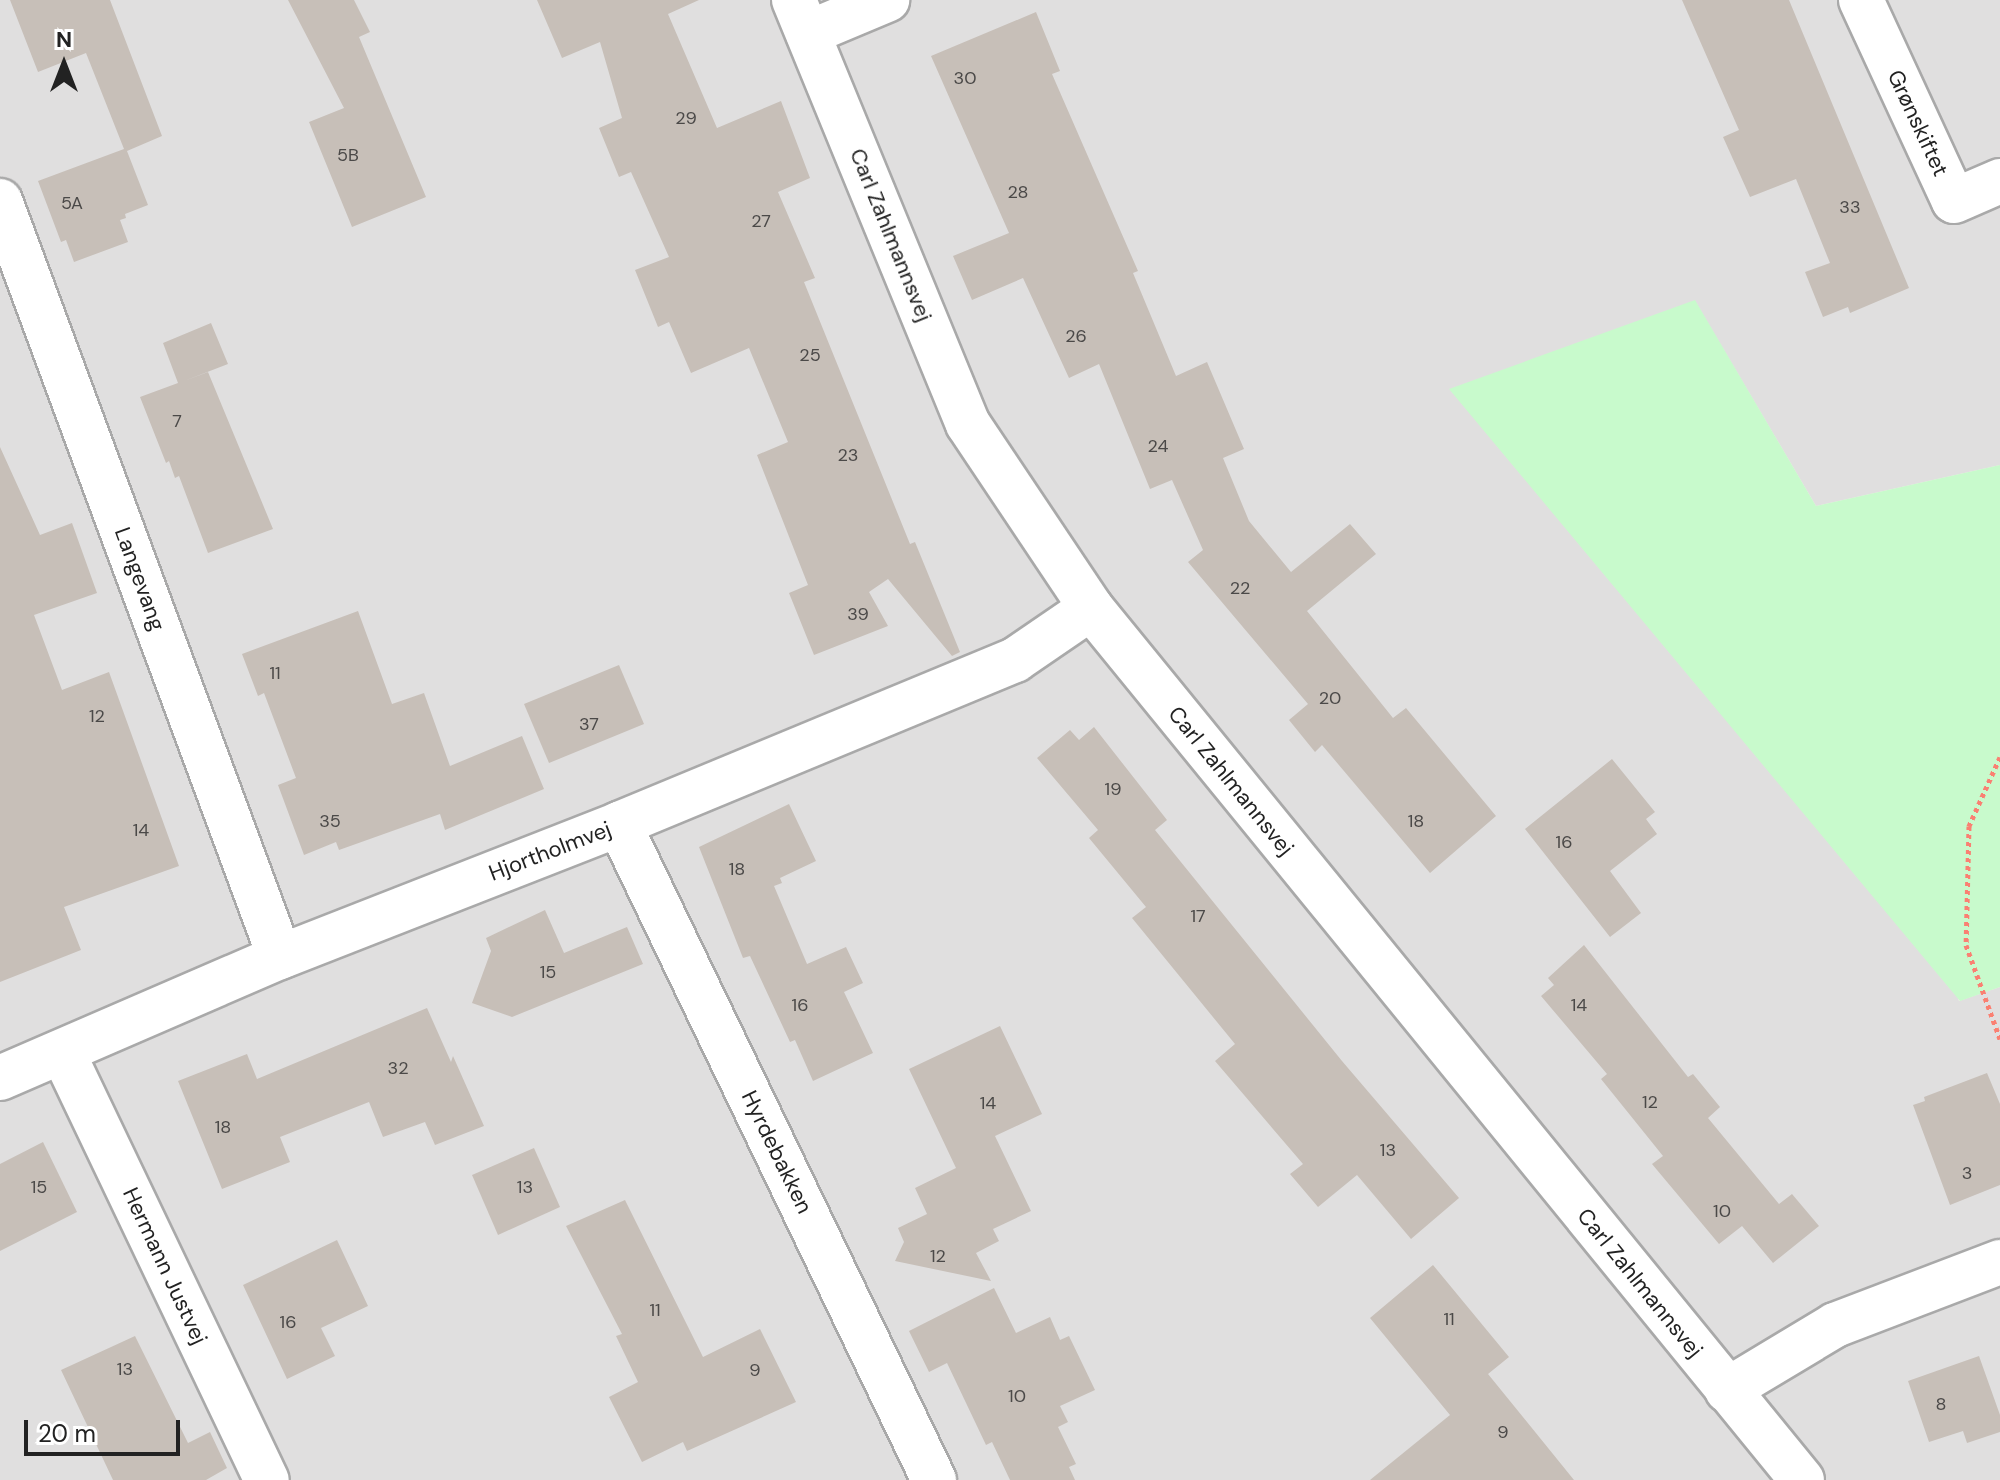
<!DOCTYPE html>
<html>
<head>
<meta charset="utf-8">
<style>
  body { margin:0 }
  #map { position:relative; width:2000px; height:1480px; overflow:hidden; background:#f2efe9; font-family:"DM Sans",sans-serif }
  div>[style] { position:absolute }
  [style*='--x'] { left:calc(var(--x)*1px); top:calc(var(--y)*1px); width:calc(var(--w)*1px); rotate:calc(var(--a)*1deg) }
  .residential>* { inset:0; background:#e0dfdf }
  .park>* { inset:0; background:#c8facc }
  .building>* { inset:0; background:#c7bfb8 }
  .path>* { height:5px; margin-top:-2.5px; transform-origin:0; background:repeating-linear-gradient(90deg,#fa8072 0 4px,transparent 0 8px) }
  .roads { filter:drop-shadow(2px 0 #a9a9a9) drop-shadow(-2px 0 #a9a9a9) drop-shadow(0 2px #a9a9a9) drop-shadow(0 -2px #a9a9a9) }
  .minor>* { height:44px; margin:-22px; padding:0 22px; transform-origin:22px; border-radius:22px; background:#fff }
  span { translate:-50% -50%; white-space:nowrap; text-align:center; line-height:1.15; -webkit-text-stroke:7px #fff; paint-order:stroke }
  .number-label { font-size:18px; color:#4b4948 }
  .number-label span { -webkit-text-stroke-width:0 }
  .street-label { font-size:22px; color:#222 }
  .north { position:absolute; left:24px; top:24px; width:80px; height:80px; -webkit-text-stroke:6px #fff; paint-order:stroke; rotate:0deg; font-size:22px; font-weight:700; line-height:32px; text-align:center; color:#222 }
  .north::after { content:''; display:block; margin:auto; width:28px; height:36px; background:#222; clip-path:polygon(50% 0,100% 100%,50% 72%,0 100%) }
  .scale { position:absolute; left:24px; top:1420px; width:156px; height:36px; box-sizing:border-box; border:4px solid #222; border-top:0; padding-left:10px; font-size:24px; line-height:28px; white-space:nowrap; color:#222; -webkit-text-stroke:6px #fff; paint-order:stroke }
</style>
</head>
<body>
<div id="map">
  <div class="residential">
    <i style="clip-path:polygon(0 0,2000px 0,2000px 465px,1816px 506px,1695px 301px,1959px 1001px,2000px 987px,2000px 1480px,0 1480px)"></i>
  </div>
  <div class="park">
    <i style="clip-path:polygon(1695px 300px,1816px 506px,2000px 465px,2000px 987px,1960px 1001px,1449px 389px)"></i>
  </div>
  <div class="building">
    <i style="clip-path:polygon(10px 0,110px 0,162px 136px,127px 151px,148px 205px,125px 214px,126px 218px,120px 220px,128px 242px,74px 262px,66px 240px,61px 242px,38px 181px,124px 149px,86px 53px,38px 72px)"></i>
    <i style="clip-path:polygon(288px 0,354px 0,370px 32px,359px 37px,426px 197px,352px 227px,309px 122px,344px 108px)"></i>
    <i style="clip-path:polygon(537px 0,699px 0,668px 14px,717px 128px,781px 101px,810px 178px,778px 192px,815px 278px,804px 282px,910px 544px,915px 542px,960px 652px,952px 656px,888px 579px,869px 592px,888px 626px,814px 655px,789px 593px,808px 585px,757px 455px,788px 442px,749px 348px,691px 373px,669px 322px,658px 327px,635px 270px,669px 257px,631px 172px,619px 177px,599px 128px,622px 118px,600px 42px,562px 58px)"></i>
    <i style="clip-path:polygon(1682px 0,1789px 0,1909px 288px,1850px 313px,1848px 307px,1823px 317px,1805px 272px,1830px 263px,1796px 179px,1750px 197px,1723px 137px,1739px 130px)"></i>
    <i style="clip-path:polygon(1036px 12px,1060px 71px,1052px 74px,1138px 271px,1133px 273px,1176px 376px,1207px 362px,1244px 449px,1223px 458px,1249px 521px,1291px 572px,1350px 524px,1376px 554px,1307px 611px,1393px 718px,1406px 708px,1496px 816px,1430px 873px,1322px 745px,1315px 752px,1289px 720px,1308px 704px,1188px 562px,1203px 550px,1172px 480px,1150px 489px,1099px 364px,1069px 378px,1023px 278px,972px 300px,953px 256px,1009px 233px,931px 56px)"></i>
    <i style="clip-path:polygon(211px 323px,228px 364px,184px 381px,208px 372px,273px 529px,208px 553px,179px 476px,175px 478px,169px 461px,166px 463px,140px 397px,178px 383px,163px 343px)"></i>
    <i style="clip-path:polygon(0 447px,40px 535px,72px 523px,97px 593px,34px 615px,62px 690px,109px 672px,179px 866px,64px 907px,81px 950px,0 982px)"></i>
    <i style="clip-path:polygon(358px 611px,392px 704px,424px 693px,450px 766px,522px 736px,544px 789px,445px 830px,440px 814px,339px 850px,336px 842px,304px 855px,278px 785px,296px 778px,264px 693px,258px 696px,242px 654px)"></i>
    <i style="clip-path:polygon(619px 665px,644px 724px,549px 763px,524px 704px)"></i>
    <i style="clip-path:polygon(1094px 727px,1167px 820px,1155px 830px,1342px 1061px,1459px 1198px,1411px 1239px,1357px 1175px,1318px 1207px,1290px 1174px,1303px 1164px,1215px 1061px,1235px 1044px,1132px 918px,1146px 907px,1089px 838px,1098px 830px,1037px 758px,1070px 730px,1079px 740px)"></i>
    <i style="clip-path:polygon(1612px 759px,1655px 812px,1646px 819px,1657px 834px,1610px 871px,1641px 913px,1610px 937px,1525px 829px)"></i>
    <i style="clip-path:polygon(789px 804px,816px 861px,780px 878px,782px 883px,774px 886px,807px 964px,846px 947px,863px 983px,844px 992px,873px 1053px,813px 1081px,795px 1040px,790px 1042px,750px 956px,743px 958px,699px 847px)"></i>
    <i style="clip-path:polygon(545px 910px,564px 953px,627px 927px,643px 964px,512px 1017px,472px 1003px,491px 951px,486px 938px)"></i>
    <i style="clip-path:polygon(1584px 945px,1688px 1077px,1693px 1074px,1720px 1107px,1708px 1118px,1779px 1204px,1792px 1194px,1819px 1226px,1773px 1263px,1742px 1226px,1719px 1244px,1652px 1164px,1663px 1156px,1601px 1079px,1607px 1074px,1541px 996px,1554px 985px,1548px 978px)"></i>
    <i style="clip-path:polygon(427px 1008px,451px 1062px,453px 1056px,484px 1126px,435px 1145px,425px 1122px,383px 1137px,369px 1102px,280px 1137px,290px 1162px,222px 1189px,178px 1081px,247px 1054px,257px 1079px)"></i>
    <i style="clip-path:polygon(1000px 1026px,1042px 1114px,995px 1136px,1031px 1211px,993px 1229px,999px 1241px,976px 1253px,991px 1281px,895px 1261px,904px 1242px,898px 1228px,927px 1214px,915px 1188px,956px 1168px,909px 1069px)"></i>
    <i style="clip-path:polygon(1987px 1073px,2000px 1104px,2000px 1185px,1950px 1205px,1913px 1105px,1925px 1101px,1924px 1097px)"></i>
    <i style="clip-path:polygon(43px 1142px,77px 1212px,0 1251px,0 1164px)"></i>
    <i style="clip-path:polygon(534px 1148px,560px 1207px,498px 1235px,472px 1175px)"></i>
    <i style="clip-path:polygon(625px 1200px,703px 1357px,760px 1329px,796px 1402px,687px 1451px,683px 1442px,642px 1462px,609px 1397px,638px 1382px,616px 1336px,622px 1334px,566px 1226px)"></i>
    <i style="clip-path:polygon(337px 1240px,368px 1306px,321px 1328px,335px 1356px,287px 1379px,243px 1285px)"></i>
    <i style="clip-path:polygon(1433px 1265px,1509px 1357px,1488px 1374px,1574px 1480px,1370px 1480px,1450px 1415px,1370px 1318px)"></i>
    <i style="clip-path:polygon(994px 1288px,1016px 1333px,1050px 1317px,1060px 1340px,1069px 1336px,1095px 1390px,1060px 1406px,1068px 1422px,1058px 1427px,1076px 1464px,1069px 1467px,1075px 1480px,1010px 1480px,992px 1442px,986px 1445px,947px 1363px,929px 1372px,909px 1331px)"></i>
    <i style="clip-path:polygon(135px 1336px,188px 1443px,210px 1432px,227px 1468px,206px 1480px,113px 1480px,61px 1370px)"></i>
    <i style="clip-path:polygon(1979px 1356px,2000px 1415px,2000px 1432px,1967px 1443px,1963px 1431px,1929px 1442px,1908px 1381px)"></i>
  </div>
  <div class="path">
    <i style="--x:2000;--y:757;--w:76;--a:114.2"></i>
    <i style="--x:1969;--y:826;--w:119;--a:91.4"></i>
    <i style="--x:1966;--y:945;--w:100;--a:70.1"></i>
  </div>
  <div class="roads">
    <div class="minor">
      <i style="--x:794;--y:0;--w:458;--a:67.7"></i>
      <i style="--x:968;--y:424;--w:221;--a:56.2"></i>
      <i style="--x:1091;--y:608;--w:1125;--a:50.81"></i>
      <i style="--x:1861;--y:0;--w:221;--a:65.2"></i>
      <i style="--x:1954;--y:201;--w:50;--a:-23.5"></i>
      <i style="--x:808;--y:33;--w:86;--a:-22.7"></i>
      <i style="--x:0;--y:201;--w:806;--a:69.68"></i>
      <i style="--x:619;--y:824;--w:728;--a:64.35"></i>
      <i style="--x:63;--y:1053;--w:473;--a:64.5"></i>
      <i style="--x:0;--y:1078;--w:305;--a:-23.4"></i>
      <i style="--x:280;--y:957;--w:364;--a:-21.4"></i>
      <i style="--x:619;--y:824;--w:429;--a:-22.5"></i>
      <i style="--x:1015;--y:660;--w:92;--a:-34.4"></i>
      <i style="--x:1727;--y:1390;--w:126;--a:-31"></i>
      <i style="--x:1835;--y:1325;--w:177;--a:-20.9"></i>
    </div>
  </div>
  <div class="number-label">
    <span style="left:965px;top:78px">30</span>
    <span style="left:686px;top:118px">29</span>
    <span style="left:348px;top:155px">5B</span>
    <span style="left:1018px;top:192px">28</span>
    <span style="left:72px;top:203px">5A</span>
    <span style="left:1850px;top:207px">33</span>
    <span style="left:761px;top:221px">27</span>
    <span style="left:1076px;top:336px">26</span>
    <span style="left:810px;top:355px">25</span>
    <span style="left:177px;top:421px">7</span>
    <span style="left:1158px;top:446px">24</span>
    <span style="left:848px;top:455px">23</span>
    <span style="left:1240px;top:588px">22</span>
    <span style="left:858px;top:614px">39</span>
    <span style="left:275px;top:673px">11</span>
    <span style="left:1330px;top:698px">20</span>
    <span style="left:97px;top:716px">12</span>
    <span style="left:589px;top:724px">37</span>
    <span style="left:1113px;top:789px">19</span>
    <span style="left:330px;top:821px">35</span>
    <span style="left:1416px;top:821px">18</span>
    <span style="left:141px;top:830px">14</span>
    <span style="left:1564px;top:842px">16</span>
    <span style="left:737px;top:869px">18</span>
    <span style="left:1198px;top:916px">17</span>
    <span style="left:548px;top:972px">15</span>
    <span style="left:800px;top:1005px">16</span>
    <span style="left:1579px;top:1005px">14</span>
    <span style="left:398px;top:1068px">32</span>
    <span style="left:1650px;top:1102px">12</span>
    <span style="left:988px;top:1103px">14</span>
    <span style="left:223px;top:1127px">18</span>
    <span style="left:1388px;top:1150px">13</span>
    <span style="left:1967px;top:1173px">3</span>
    <span style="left:39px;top:1187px">15</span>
    <span style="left:525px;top:1187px">13</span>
    <span style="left:1722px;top:1211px">10</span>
    <span style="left:938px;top:1256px">12</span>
    <span style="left:655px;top:1310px">11</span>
    <span style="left:1449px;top:1319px">11</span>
    <span style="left:288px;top:1322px">16</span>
    <span style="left:125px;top:1369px">13</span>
    <span style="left:755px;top:1370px">9</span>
    <span style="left:1017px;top:1396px">10</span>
    <span style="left:1941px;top:1404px">8</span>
    <span style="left:1503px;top:1432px">9</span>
  </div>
  <div class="street-label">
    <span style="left:1918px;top:123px;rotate:65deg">Grønskiftet</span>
    <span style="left:891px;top:235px;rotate:68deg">Carl Zahlmannsvej</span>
    <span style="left:140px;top:579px;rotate:70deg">Langevang</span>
    <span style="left:1231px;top:781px;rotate:51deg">Carl Zahlmannsvej</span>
    <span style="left:550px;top:851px;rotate:-21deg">Hjortholmvej</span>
    <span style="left:777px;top:1152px;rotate:64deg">Hyrdebakken</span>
    <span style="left:165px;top:1266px;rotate:65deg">Hermann Justvej</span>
    <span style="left:1640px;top:1283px;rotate:51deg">Carl Zahlmannsvej</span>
  </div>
  <div class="north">N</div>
  <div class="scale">20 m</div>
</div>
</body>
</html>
